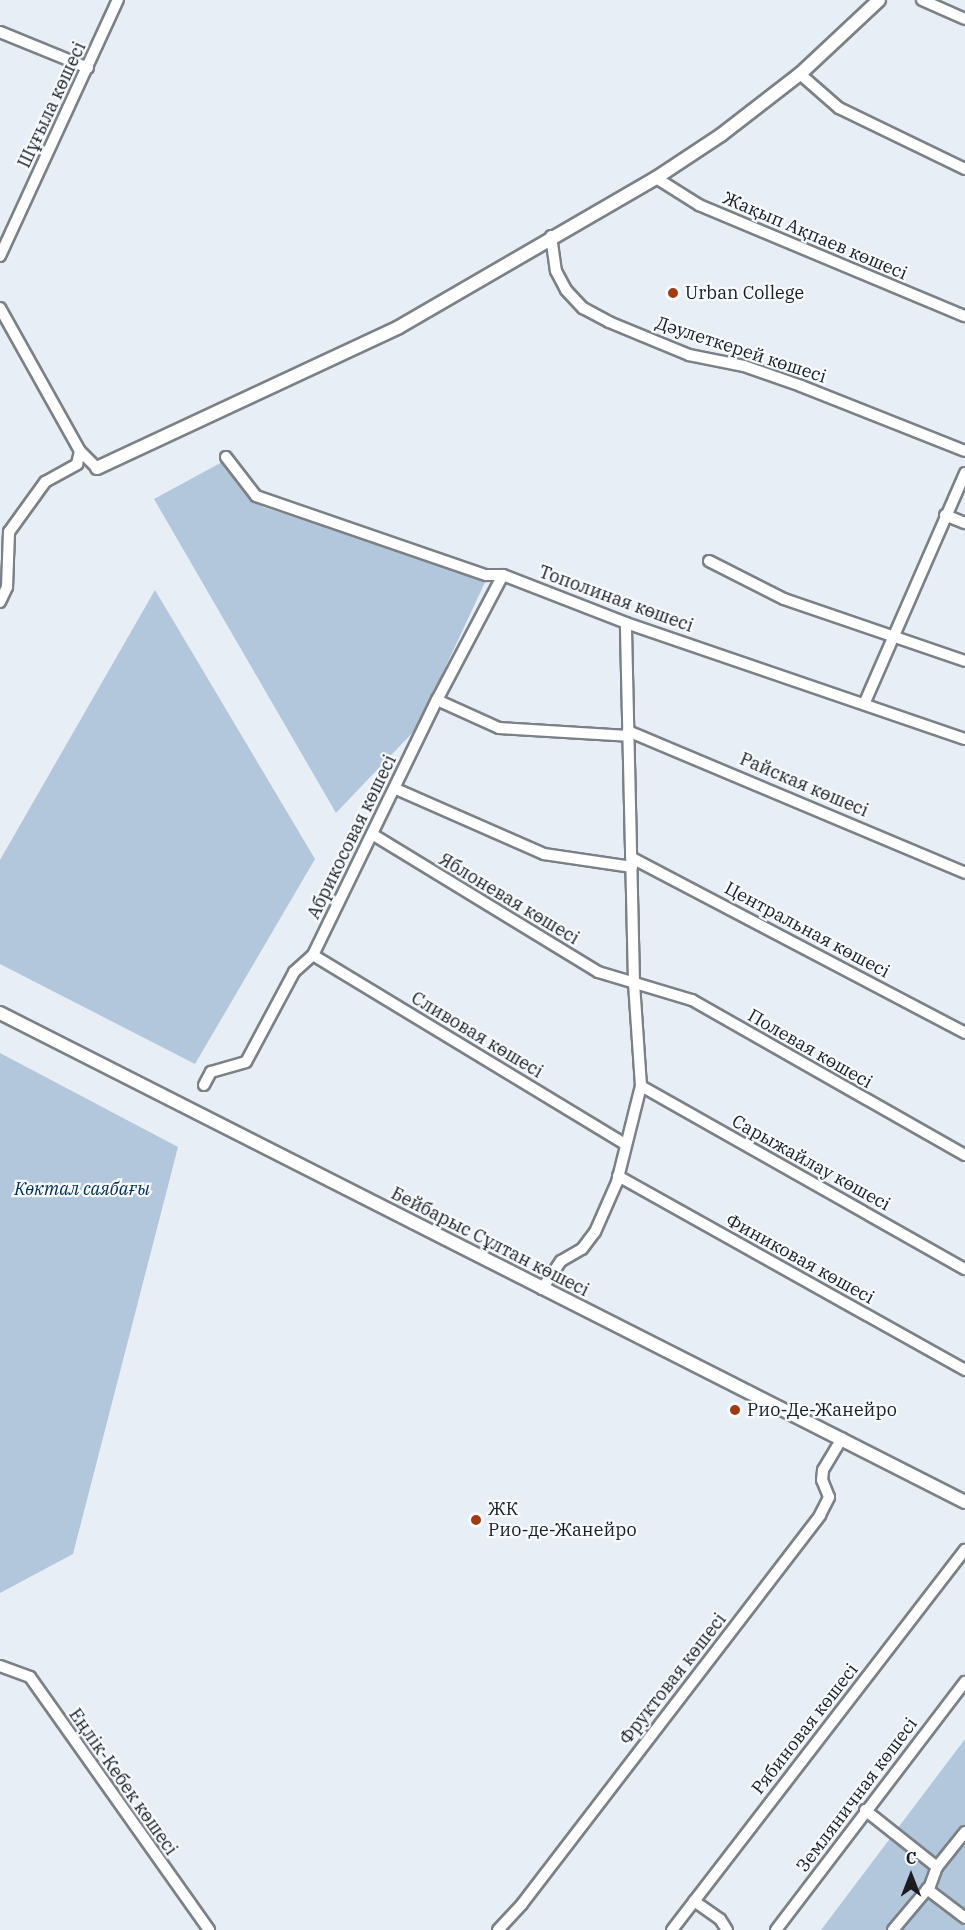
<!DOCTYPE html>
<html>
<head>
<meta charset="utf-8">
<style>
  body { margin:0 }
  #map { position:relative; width:965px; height:1930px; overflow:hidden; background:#e8eef5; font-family:"IBM Plex Serif",serif }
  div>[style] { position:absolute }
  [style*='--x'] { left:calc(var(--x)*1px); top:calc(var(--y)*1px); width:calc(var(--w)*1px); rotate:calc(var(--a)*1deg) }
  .green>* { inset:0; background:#b3c7dc }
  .roads { filter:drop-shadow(2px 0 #7b8186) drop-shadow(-2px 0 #7b8186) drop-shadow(0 2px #7b8186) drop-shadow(0 -2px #7b8186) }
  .minor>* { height:10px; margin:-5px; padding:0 5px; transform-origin:5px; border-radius:5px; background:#fff }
  .tertiary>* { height:12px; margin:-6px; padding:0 6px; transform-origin:6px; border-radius:6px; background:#fff }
  .dots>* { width:16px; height:16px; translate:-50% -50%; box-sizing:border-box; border:3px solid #f7fbff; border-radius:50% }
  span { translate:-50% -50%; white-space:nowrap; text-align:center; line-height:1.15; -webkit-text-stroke:4.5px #f7fbff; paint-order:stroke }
  .street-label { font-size:18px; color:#1a1c1e }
  .poi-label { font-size:18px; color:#1a1c1e }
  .left { translate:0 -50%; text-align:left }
  .park-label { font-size:18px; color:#002e53; font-style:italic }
  .north { position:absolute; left:881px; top:1846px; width:60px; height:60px; -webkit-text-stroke:4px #f7fbff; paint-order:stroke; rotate:0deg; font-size:16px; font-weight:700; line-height:24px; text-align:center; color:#1a1c1e }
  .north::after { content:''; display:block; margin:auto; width:21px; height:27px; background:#1a1c1e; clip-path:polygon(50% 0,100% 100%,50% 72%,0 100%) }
</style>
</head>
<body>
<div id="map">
  <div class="green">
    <i style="clip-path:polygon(224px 461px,263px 507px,487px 578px,417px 728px,336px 813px,154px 499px)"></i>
    <i style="clip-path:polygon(155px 590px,315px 859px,195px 1064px,0 964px,0 860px)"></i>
    <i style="clip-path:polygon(0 1053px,178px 1147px,73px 1554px,0 1593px)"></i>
    <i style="clip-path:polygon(965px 1739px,965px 1930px,821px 1930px)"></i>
  </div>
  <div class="roads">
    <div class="minor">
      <i style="--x:922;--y:0;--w:47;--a:23.8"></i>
      <i style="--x:0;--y:32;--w:95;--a:22.2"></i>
      <i style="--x:800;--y:74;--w:52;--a:41.1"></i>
      <i style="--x:839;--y:108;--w:140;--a:25.8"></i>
      <i style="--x:656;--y:178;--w:51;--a:32.1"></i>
      <i style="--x:699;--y:205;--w:288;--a:22.7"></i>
      <i style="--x:551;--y:236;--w:35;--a:82"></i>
      <i style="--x:556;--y:271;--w:21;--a:62"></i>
      <i style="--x:566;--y:290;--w:25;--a:47"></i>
      <i style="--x:583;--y:308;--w:30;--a:28"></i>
      <i style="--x:609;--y:322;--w:87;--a:22.4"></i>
      <i style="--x:689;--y:355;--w:56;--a:11.3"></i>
      <i style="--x:744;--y:366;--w:60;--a:19.3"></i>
      <i style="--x:801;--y:386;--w:176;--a:21.6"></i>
      <i style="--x:0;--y:256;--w:282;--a:-65.3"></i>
      <i style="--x:0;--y:308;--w:164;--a:60.8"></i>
      <i style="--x:80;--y:451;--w:24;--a:45"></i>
      <i style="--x:226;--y:457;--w:49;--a:52.4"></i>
      <i style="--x:256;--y:496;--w:243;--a:19"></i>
      <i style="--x:486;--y:575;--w:17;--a:0"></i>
      <i style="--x:503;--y:575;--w:132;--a:21.3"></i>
      <i style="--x:626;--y:623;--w:358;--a:18.9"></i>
      <i style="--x:945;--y:515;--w:22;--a:22"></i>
      <i style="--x:709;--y:561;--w:84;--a:26.9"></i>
      <i style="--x:784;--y:599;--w:191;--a:18.9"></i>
      <i style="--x:0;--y:602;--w:17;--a:-65"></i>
      <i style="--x:7;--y:587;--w:55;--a:-87.9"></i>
      <i style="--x:9;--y:532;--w:62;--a:-54.2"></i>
      <i style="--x:45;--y:482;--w:37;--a:-29"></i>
      <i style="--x:77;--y:464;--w:13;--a:-77"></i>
      <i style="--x:437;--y:700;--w:68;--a:24.3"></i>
      <i style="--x:499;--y:728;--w:129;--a:3.5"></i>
      <i style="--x:865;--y:702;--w:250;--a:-66.4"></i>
      <i style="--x:628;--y:731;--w:366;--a:22.8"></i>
      <i style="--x:396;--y:789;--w:162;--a:23.7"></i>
      <i style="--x:544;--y:854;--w:89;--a:8.4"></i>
      <i style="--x:372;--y:834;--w:265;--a:31.4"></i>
      <i style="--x:598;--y:972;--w:98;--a:16.6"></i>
      <i style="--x:692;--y:1000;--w:314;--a:29.6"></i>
      <i style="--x:632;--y:858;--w:376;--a:27.7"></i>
      <i style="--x:313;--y:955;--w:365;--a:31.2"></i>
      <i style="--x:204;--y:1085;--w:15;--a:-62"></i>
      <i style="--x:211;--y:1072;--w:36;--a:-16"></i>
      <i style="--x:246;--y:1062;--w:102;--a:-61.9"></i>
      <i style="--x:294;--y:972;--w:25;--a:-42"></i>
      <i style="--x:313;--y:955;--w:284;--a:-64.1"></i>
      <i style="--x:437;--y:700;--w:141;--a:-62.2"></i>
      <i style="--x:641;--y:1086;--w:372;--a:29.5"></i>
      <i style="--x:618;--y:1176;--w:398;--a:29.2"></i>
      <i style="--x:542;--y:1289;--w:34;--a:-56"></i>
      <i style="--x:561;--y:1261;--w:24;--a:-30"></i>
      <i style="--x:582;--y:1249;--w:21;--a:-53"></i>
      <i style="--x:595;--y:1232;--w:55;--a:-66.3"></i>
      <i style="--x:617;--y:1182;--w:99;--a:-76"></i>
      <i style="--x:641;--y:1086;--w:104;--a:-93.9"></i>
      <i style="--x:634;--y:982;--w:359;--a:-91.3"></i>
      <i style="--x:0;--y:1666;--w:32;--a:20"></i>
      <i style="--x:30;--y:1677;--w:310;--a:54.7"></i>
      <i style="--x:865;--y:1810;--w:92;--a:38.4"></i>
      <i style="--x:927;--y:1889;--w:48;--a:37.3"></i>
      <i style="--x:694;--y:1901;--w:32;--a:35"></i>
      <i style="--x:720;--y:1919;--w:13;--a:58"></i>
      <i style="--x:498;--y:1930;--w:35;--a:-47"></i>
      <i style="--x:522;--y:1904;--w:490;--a:-52.5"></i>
      <i style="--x:820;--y:1515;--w:20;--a:-63"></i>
      <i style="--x:829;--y:1497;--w:18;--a:-112"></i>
      <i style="--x:822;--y:1480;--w:10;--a:-84"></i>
      <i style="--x:823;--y:1470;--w:37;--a:-59"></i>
      <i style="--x:672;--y:1930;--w:480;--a:-52.4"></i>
      <i style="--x:776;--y:1930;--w:312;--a:-52.7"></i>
      <i style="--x:893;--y:1930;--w:57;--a:-49.9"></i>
      <i style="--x:930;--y:1886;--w:20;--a:-70"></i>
      <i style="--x:937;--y:1867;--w:45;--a:-51.3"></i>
    </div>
    <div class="tertiary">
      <i style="--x:97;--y:468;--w:333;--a:-25"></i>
      <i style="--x:399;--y:327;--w:297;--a:-30.1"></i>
      <i style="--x:656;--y:178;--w:78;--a:-33.5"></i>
      <i style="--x:721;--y:135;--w:100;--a:-37.7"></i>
      <i style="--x:800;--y:74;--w:108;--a:-43.1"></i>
      <i style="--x:0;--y:1013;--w:1082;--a:26.87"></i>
    </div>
  </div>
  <div class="dots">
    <i style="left:673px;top:293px;background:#a13b13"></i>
    <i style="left:735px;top:1410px;background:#a13b13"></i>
    <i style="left:476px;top:1520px;background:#a13b13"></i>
  </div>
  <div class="street-label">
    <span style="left:52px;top:105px;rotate:-65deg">Шұғыла көшесі</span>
    <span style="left:815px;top:236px;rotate:23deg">Жақып Ақпаев көшесі</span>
    <span style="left:741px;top:350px;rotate:18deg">Дәулеткерей көшесі</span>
    <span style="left:616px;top:599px;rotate:20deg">Тополиная көшесі</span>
    <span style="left:804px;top:785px;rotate:23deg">Райская көшесі</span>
    <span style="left:352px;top:837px;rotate:-64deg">Абрикосовая көшесі</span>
    <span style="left:509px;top:899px;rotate:31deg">Яблоневая көшесі</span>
    <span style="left:807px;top:930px;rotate:28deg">Центральная көшесі</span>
    <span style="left:477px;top:1035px;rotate:31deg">Сливовая көшесі</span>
    <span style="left:810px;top:1049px;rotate:30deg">Полевая көшесі</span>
    <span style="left:811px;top:1163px;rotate:29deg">Сарыжайлау көшесі</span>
    <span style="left:490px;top:1242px;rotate:27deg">Бейбарыс Сұлтан көшесі</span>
    <span style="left:800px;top:1259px;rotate:29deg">Финиковая көшесі</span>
    <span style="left:673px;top:1679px;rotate:-52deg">Фруктовая көшесі</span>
    <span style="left:805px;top:1729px;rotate:-52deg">Рябиновая көшесі</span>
    <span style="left:123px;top:1782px;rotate:55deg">Еңлік-Кебек көшесі</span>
    <span style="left:857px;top:1795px;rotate:-53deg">Земляничная көшесі</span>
  </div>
  <div class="poi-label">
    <span class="left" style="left:685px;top:293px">Urban College</span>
    <span class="left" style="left:747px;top:1410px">Рио-Де-Жанейро</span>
    <span class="left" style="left:488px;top:1520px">ЖК<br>Рио-де-Жанейро</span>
  </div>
  <div class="park-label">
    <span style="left:82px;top:1189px">Көктал саябағы</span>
  </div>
  <div class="north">С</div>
</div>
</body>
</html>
